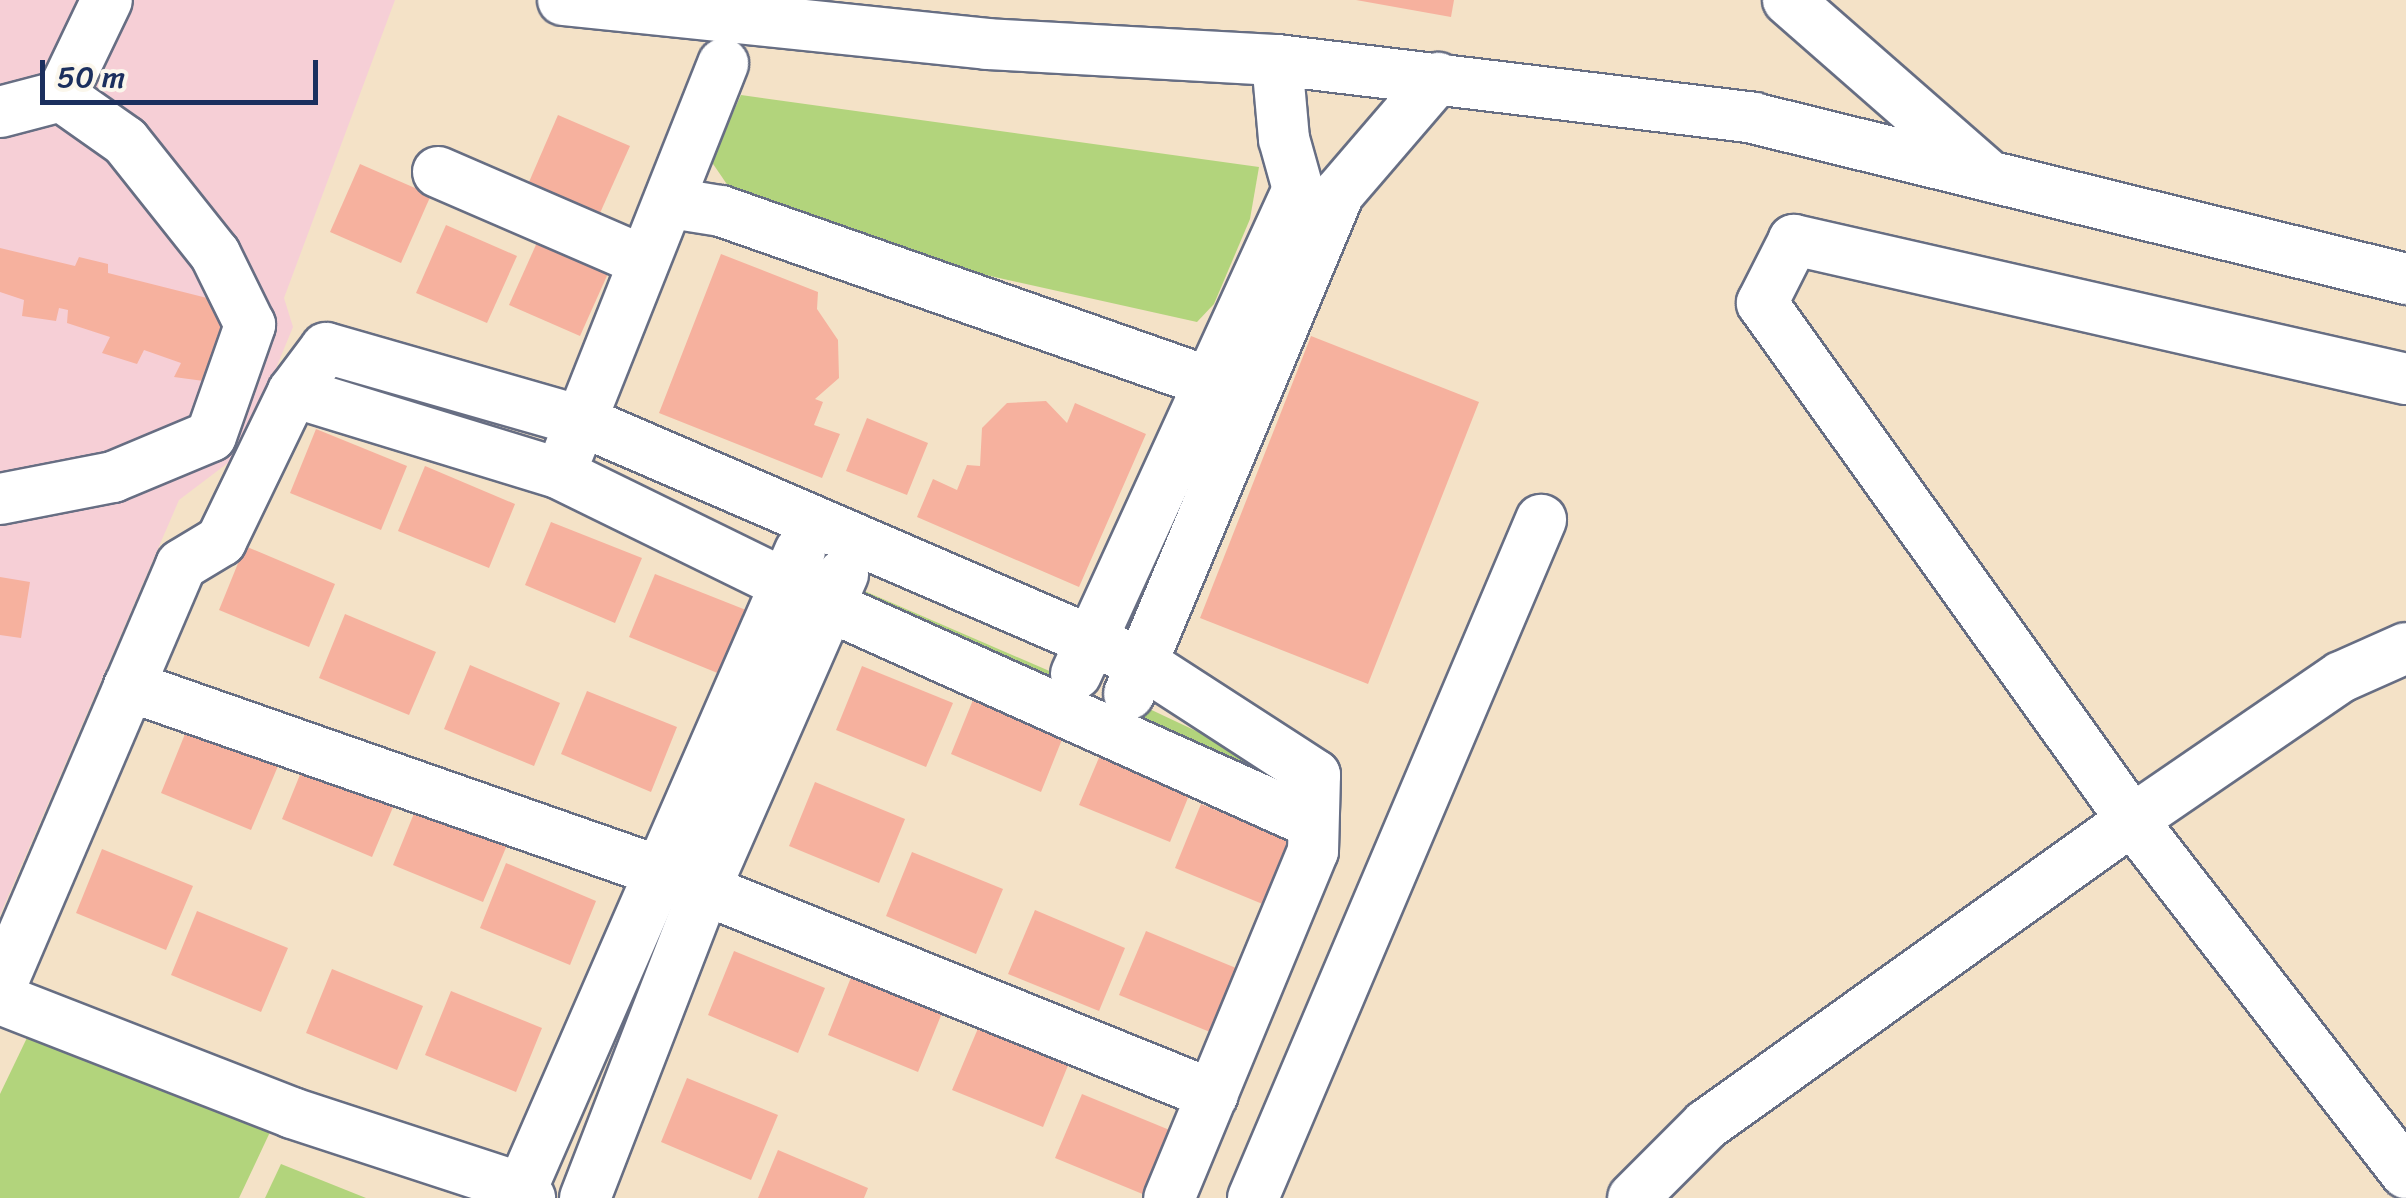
<!DOCTYPE html>
<html>
<head>
<meta charset="utf-8">
<style>
  body { margin:0 }
  #map { position:relative; width:2406px; height:1198px; overflow:hidden; background:#f4e2c7; font-family:Sriracha,sans-serif }
  div>[style] { position:absolute }
  [style*='--x'] { left:calc(var(--x)*1px); top:calc(var(--y)*1px); width:calc(var(--w)*1px); rotate:calc(var(--a)*1deg) }
  .built>* { inset:0; background:#f6cfd6 }
  .green>* { inset:0; background:#b2d47c }
  .building>* { inset:0; background:#f6b19e }
  .roads { filter:drop-shadow(2px 0 #676e83) drop-shadow(-2px 0 #676e83) drop-shadow(0 2px #676e83) drop-shadow(0 -2px #676e83) }
  .minor>* { height:50px; margin:-25px; padding:0 25px; transform-origin:25px; border-radius:25px; background:#fff }
  span { translate:-50% -50%; white-space:nowrap; text-align:center; line-height:1.15; -webkit-text-stroke:9px #fbf7ec; paint-order:stroke }
  .scale { position:absolute; left:40px; top:60px; width:278px; height:45px; box-sizing:border-box; border:5px solid #1b2f5e; border-top:0; padding-left:12px; font-size:30px; line-height:35px; white-space:nowrap; color:#1b2f5e; -webkit-text-stroke:8px #fbf7ec; paint-order:stroke }
</style>
</head>
<body>
<div id="map">
  <div class="built">
    <i style="clip-path:polygon(0 0,395px 0,284px 298px,293px 327px,241px 453px,179px 500px,0 915px)"></i>
  </div>
  <div class="green">
    <i style="clip-path:polygon(741px 95px,1259px 167px,1250px 219px,1214px 304px,1197px 322px,932px 263px,735px 196px,711px 161px)"></i>
    <i style="clip-path:polygon(853px 586px,1054px 673px,1047px 692px,839px 617px)"></i>
    <i style="clip-path:polygon(1141px 705px,1298px 779px,1292px 800px,1134px 729px)"></i>
    <i style="clip-path:polygon(36px 1019px,271px 1130px,239px 1198px,0 1198px,0 1094px)"></i>
    <i style="clip-path:polygon(281px 1164px,366px 1198px,265px 1198px)"></i>
  </div>
  <div class="building">
    <i style="clip-path:polygon(1356px 0,1454px 0,1451px 17px)"></i>
    <i style="clip-path:polygon(558px 115px,630px 146px,600px 213px,529px 182px)"></i>
    <i style="clip-path:polygon(360px 164px,431px 195px,401px 263px,330px 232px)"></i>
    <i style="clip-path:polygon(446px 225px,517px 256px,487px 323px,416px 293px)"></i>
    <i style="clip-path:polygon(539px 238px,610px 269px,580px 336px,509px 305px)"></i>
    <i style="clip-path:polygon(0 248px,75px 266px,79px 257px,108px 264px,108px 273px,215px 300px,224px 329px,211px 382px,174px 377px,181px 363px,144px 350px,137px 364px,102px 353px,110px 337px,67px 323px,68px 310px,59px 308px,56px 321px,22px 316px,24px 300px,0 292px)"></i>
    <i style="clip-path:polygon(721px 254px,818px 292px,817px 309px,838px 340px,839px 378px,815px 399px,823px 402px,814px 425px,840px 434px,822px 478px,659px 413px)"></i>
    <i style="clip-path:polygon(1311px 336px,1479px 402px,1368px 684px,1200px 618px)"></i>
    <i style="clip-path:polygon(1046px 401px,1067px 423px,1075px 403px,1146px 434px,1079px 587px,917px 517px,933px 479px,957px 490px,967px 465px,980px 466px,982px 428px,1007px 403px)"></i>
    <i style="clip-path:polygon(867px 418px,928px 443px,907px 495px,846px 471px)"></i>
    <i style="clip-path:polygon(316px 429px,407px 466px,381px 530px,290px 493px)"></i>
    <i style="clip-path:polygon(425px 466px,515px 504px,489px 568px,398px 531px)"></i>
    <i style="clip-path:polygon(551px 522px,642px 558px,615px 623px,525px 585px)"></i>
    <i style="clip-path:polygon(245px 546px,335px 584px,309px 647px,219px 610px)"></i>
    <i style="clip-path:polygon(655px 574px,746px 610px,720px 674px,629px 637px)"></i>
    <i style="clip-path:polygon(0 577px,30px 582px,21px 638px,0 635px)"></i>
    <i style="clip-path:polygon(345px 614px,436px 652px,409px 715px,319px 678px)"></i>
    <i style="clip-path:polygon(470px 665px,560px 703px,534px 766px,444px 729px)"></i>
    <i style="clip-path:polygon(862px 666px,953px 703px,926px 767px,836px 730px)"></i>
    <i style="clip-path:polygon(977px 690px,1067px 727px,1041px 792px,951px 754px)"></i>
    <i style="clip-path:polygon(587px 691px,677px 727px,651px 792px,561px 754px)"></i>
    <i style="clip-path:polygon(187px 729px,278px 766px,251px 830px,161px 793px)"></i>
    <i style="clip-path:polygon(1106px 741px,1196px 778px,1170px 842px,1079px 805px)"></i>
    <i style="clip-path:polygon(308px 755px,399px 793px,372px 857px,282px 819px)"></i>
    <i style="clip-path:polygon(815px 782px,905px 819px,879px 883px,789px 846px)"></i>
    <i style="clip-path:polygon(419px 801px,510px 838px,483px 902px,393px 865px)"></i>
    <i style="clip-path:polygon(1201px 804px,1291px 841px,1265px 905px,1175px 868px)"></i>
    <i style="clip-path:polygon(102px 849px,193px 886px,166px 950px,76px 913px)"></i>
    <i style="clip-path:polygon(912px 852px,1003px 889px,976px 954px,886px 916px)"></i>
    <i style="clip-path:polygon(506px 863px,596px 901px,570px 965px,480px 928px)"></i>
    <i style="clip-path:polygon(1035px 910px,1125px 948px,1099px 1011px,1008px 974px)"></i>
    <i style="clip-path:polygon(197px 911px,288px 948px,261px 1012px,171px 975px)"></i>
    <i style="clip-path:polygon(1146px 931px,1236px 968px,1210px 1032px,1119px 995px)"></i>
    <i style="clip-path:polygon(734px 951px,825px 988px,798px 1053px,708px 1015px)"></i>
    <i style="clip-path:polygon(332px 969px,423px 1006px,397px 1070px,306px 1033px)"></i>
    <i style="clip-path:polygon(854px 970px,944px 1008px,918px 1072px,828px 1035px)"></i>
    <i style="clip-path:polygon(451px 991px,542px 1028px,516px 1092px,425px 1055px)"></i>
    <i style="clip-path:polygon(979px 1026px,1069px 1063px,1043px 1127px,952px 1090px)"></i>
    <i style="clip-path:polygon(687px 1078px,778px 1115px,751px 1180px,661px 1142px)"></i>
    <i style="clip-path:polygon(1082px 1094px,1172px 1131px,1145px 1195px,1055px 1158px)"></i>
    <i style="clip-path:polygon(778px 1150px,868px 1188px,864px 1198px,758px 1198px)"></i>
  </div>
  <div class="roads">
    <div class="minor">
      <i style="--x:563;--y:0;--w:426;--a:5.9"></i>
      <i style="--x:987;--y:44;--w:290;--a:3.2"></i>
      <i style="--x:1277;--y:60;--w:480;--a:6.9"></i>
      <i style="--x:1753;--y:118;--w:673;--a:13.85"></i>
      <i style="--x:1788;--y:0;--w:267;--a:41.2"></i>
      <i style="--x:0;--y:112;--w:63;--a:-14.7"></i>
      <i style="--x:61;--y:96;--w:106;--a:-64.4"></i>
      <i style="--x:438;--y:172;--w:221;--a:23.4"></i>
      <i style="--x:671;--y:203;--w:51;--a:9.1"></i>
      <i style="--x:721;--y:211;--w:550;--a:19.32"></i>
      <i style="--x:2406;--y:379;--w:628;--a:-167.2"></i>
      <i style="--x:1794;--y:240;--w:71;--a:116.9"></i>
      <i style="--x:1762;--y:303;--w:636;--a:54.41"></i>
      <i style="--x:2132;--y:820;--w:447;--a:52.2"></i>
      <i style="--x:293;--y:392;--w:277;--a:17"></i>
      <i style="--x:558;--y:473;--w:304;--a:26.1"></i>
      <i style="--x:831;--y:607;--w:525;--a:24.17"></i>
      <i style="--x:569;--y:451;--w:417;--a:-68.3"></i>
      <i style="--x:0;--y:499;--w:115;--a:-11"></i>
      <i style="--x:113;--y:477;--w:106;--a:-22.7"></i>
      <i style="--x:211;--y:436;--w:118;--a:-70.6"></i>
      <i style="--x:250;--y:325;--w:79;--a:-116.2"></i>
      <i style="--x:215;--y:254;--w:144;--a:-128.5"></i>
      <i style="--x:125;--y:141;--w:78;--a:-144.9"></i>
      <i style="--x:1076;--y:674;--w:533;--a:-65.4"></i>
      <i style="--x:1298;--y:189;--w:52;--a:-105.6"></i>
      <i style="--x:1284;--y:139;--w:79;--a:-95.1"></i>
      <i style="--x:129;--y:686;--w:564;--a:19.27"></i>
      <i style="--x:661;--y:872;--w:595;--a:22"></i>
      <i style="--x:1129;--y:694;--w:543;--a:-67.26"></i>
      <i style="--x:1339;--y:193;--w:152;--a:-49.3"></i>
      <i style="--x:0;--y:988;--w:460;--a:-66.8"></i>
      <i style="--x:181;--y:565;--w:47;--a:-31"></i>
      <i style="--x:221;--y:541;--w:165;--a:-64.2"></i>
      <i style="--x:293;--y:392;--w:55;--a:-53.1"></i>
      <i style="--x:326;--y:348;--w:268;--a:16"></i>
      <i style="--x:584;--y:422;--w:608;--a:23.36"></i>
      <i style="--x:1142;--y:663;--w:206;--a:32.9"></i>
      <i style="--x:1315;--y:775;--w:76;--a:91.5"></i>
      <i style="--x:1313;--y:851;--w:376;--a:112.5"></i>
      <i style="--x:0;--y:999;--w:313;--a:21.3"></i>
      <i style="--x:292;--y:1113;--w:242;--a:18.1"></i>
      <i style="--x:522;--y:1188;--w:13;--a:51"></i>
      <i style="--x:522;--y:1188;--w:695;--a:-66.42"></i>
      <i style="--x:585;--y:1198;--w:329;--a:-68.8"></i>
      <i style="--x:704;--y:891;--w:346;--a:-66.3"></i>
      <i style="--x:1253;--y:1198;--w:737;--a:-66.99"></i>
      <i style="--x:1633;--y:1198;--w:103;--a:-45"></i>
      <i style="--x:1706;--y:1125;--w:524;--a:-35.6"></i>
      <i style="--x:2132;--y:820;--w:253;--a:-34.4"></i>
      <i style="--x:2341;--y:677;--w:71;--a:-24"></i>
    </div>
  </div>
  <div class="scale">50 m</div>
</div>
</body>
</html>
